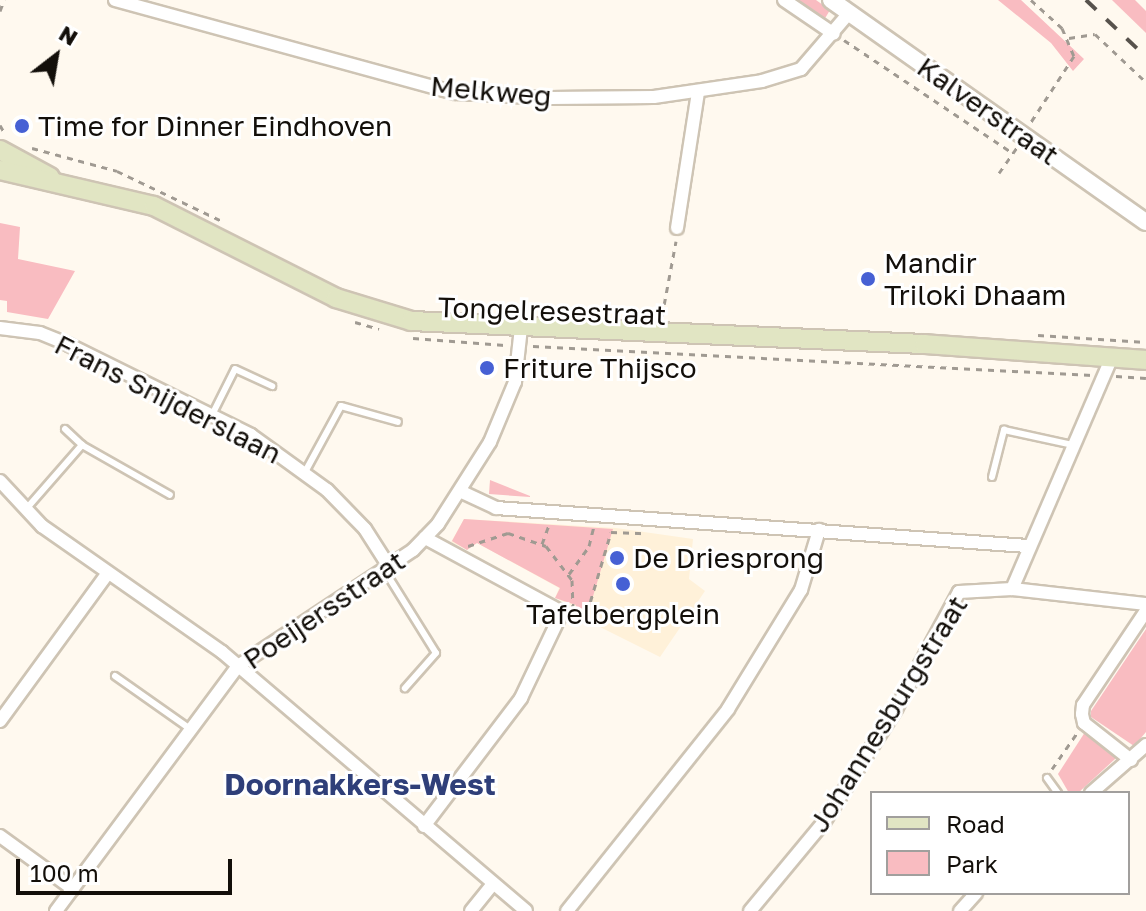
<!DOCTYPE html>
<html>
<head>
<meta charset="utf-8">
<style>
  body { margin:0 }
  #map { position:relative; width:1146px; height:911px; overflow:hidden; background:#fff9ef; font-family:"Golos Text",sans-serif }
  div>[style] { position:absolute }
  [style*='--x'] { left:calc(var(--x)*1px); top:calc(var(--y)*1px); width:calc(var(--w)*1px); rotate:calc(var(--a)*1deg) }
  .built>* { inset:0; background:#fff1d9 }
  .green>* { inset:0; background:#f9bcc1 }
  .path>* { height:3px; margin-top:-1.5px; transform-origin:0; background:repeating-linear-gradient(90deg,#a09a92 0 6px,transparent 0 12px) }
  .roads { filter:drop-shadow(2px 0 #cec4b4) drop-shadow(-2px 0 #cec4b4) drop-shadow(0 2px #cec4b4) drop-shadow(0 -2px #cec4b4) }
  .service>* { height:6px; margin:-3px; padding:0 3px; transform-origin:3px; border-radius:3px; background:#fff }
  .minor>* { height:12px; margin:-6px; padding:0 6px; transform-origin:6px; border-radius:6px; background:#fff }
  .tertiary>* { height:16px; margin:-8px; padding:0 8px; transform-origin:8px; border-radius:8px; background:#fff }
  .secondary>* { height:18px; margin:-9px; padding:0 9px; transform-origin:9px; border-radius:9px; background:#e1e5c3 }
  .rail>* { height:4px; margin-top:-2px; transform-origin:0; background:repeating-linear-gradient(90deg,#57524c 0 14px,transparent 0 28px) }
  .dots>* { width:22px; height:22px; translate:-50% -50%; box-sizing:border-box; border:4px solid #fff; border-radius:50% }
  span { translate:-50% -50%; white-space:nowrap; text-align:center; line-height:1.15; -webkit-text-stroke:6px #fff; paint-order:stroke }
  .street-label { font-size:28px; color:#130f0a }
  .poi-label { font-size:28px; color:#130f0a }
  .left { translate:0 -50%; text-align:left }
  .neighbourhood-label { font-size:30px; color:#2f3f79; font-weight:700 }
  .legend { position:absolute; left:870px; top:791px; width:260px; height:104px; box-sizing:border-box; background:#fff; border:2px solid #a19f9d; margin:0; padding:10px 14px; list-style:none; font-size:24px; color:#130f0a }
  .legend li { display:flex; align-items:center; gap:16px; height:40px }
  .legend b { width:40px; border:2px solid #a19f9d }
  .north { position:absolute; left:16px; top:16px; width:80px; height:80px; -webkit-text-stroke:6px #fff; paint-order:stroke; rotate:31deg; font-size:22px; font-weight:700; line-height:32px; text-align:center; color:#130f0a }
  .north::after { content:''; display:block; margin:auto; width:28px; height:36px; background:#130f0a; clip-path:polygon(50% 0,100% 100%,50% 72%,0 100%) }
  .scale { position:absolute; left:16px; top:859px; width:216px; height:36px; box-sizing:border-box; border:4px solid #130f0a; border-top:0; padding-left:10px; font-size:24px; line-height:28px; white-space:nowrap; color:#130f0a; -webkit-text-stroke:6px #fff; paint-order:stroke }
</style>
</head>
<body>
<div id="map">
  <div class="built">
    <i style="clip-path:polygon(464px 519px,616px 528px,693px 539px,689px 579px,705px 591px,660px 657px,572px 613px,574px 606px,555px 598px,559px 588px,477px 543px,467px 550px,451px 542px)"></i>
  </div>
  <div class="green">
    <i style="clip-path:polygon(794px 0,816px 0,830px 10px,824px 20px)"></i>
    <i style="clip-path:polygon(998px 0,1021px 0,1084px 59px,1073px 71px,1051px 43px)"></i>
    <i style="clip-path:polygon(1112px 0,1135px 0,1146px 11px,1146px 33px)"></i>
    <i style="clip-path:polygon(0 192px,0 223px,20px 227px,18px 259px,75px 271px,48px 319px,7px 312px,7px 301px,0 300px)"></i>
    <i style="clip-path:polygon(490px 480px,530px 496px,530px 497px,489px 494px)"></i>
    <i style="clip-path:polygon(464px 519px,613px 529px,586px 620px,574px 613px,576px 605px,555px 598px,560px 588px,477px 543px,467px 550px,452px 541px)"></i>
    <i style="clip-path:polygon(1146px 629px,1146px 732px,1134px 746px,1091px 717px,1091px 711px)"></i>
    <i style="clip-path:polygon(1087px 729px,1115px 753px,1115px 759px,1078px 793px,1069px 793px,1058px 774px)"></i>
  </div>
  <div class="path">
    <i style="--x:1031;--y:0;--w:42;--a:42.1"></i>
    <i style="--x:1062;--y:28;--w:30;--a:67"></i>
    <i style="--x:1074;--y:56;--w:79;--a:123.1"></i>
    <i style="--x:0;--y:11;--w:12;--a:-70"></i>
    <i style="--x:1069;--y:38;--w:26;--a:-9"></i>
    <i style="--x:1095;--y:34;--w:70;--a:43.3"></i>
    <i style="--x:844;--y:40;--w:203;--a:33.8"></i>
    <i style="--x:0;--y:125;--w:10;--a:61"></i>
    <i style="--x:32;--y:148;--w:88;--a:15.1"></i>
    <i style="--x:117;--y:171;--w:116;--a:25.5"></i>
    <i style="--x:999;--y:173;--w:32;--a:-55"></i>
    <i style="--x:662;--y:316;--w:76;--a:-79.4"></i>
    <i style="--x:355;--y:322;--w:25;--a:16"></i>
    <i style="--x:1038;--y:335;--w:108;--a:3.7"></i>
    <i style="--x:413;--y:338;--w:92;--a:4.4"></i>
    <i style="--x:533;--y:346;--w:560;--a:2.97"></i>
    <i style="--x:1116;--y:376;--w:30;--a:4"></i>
    <i style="--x:542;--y:544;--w:20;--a:-70"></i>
    <i style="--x:468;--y:546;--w:42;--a:-18"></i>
    <i style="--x:508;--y:533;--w:40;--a:18.9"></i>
    <i style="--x:546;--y:546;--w:43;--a:52.6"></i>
    <i style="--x:572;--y:580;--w:28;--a:88"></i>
    <i style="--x:569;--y:574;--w:34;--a:-54"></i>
    <i style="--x:589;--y:546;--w:21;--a:-76"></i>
    <i style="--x:573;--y:608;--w:15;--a:20"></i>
    <i style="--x:587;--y:613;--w:84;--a:-73.5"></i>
    <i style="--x:611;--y:532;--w:34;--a:2"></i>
    <i style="--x:1052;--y:769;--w:44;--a:-55.2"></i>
  </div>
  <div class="roads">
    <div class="service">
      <i style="--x:212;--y:415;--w:51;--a:-63.4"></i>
      <i style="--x:235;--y:369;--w:41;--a:24.7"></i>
      <i style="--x:65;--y:429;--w:23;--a:43"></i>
      <i style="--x:82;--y:445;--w:101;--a:29.6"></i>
      <i style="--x:305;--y:472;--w:75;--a:-61.4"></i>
      <i style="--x:341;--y:406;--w:59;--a:15.7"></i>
      <i style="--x:992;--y:477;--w:49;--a:-75.7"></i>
      <i style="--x:1004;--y:430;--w:71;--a:12.3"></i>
      <i style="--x:27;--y:508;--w:84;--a:-48.9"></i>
      <i style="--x:383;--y:568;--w:100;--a:58.1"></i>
      <i style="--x:436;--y:653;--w:47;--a:131.5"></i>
      <i style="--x:115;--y:676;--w:92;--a:35.2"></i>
      <i style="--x:1047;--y:778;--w:19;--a:54"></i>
    </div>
    <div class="minor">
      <i style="--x:115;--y:0;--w:353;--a:15.3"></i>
      <i style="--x:456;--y:93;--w:94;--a:3"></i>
      <i style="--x:550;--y:98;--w:104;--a:-0.6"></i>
      <i style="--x:654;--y:97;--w:109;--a:-8.4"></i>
      <i style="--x:762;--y:81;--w:41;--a:-17.1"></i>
      <i style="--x:801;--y:69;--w:74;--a:-49.4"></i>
      <i style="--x:784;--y:0;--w:60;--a:34.2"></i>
      <i style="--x:677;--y:228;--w:137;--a:-81.2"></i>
      <i style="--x:0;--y:328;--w:40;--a:7.1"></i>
      <i style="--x:40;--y:333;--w:31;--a:22"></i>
      <i style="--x:69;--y:345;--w:203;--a:26.3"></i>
      <i style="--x:251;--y:435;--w:94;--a:35.9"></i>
      <i style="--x:327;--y:490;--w:54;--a:45.7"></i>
      <i style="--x:365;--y:529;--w:43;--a:57.4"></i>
      <i style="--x:0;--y:481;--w:62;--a:47"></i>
      <i style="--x:42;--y:526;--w:220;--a:35"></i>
      <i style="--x:222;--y:652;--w:399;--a:40.4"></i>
      <i style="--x:462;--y:492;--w:38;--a:25"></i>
      <i style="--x:496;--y:508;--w:533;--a:4.09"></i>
      <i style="--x:1012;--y:589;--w:253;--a:-66.7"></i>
      <i style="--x:0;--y:721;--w:183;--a:-53.9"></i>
      <i style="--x:1131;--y:760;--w:60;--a:-141.8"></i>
      <i style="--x:1084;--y:723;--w:9;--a:-103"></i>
      <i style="--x:1082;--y:714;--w:9;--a:-84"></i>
      <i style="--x:1083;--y:705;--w:113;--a:-56.2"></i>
      <i style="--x:1091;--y:793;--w:73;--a:-41.1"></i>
      <i style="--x:424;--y:826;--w:161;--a:-52.8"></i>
      <i style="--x:521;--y:698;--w:95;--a:-64.5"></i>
      <i style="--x:562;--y:612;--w:156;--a:-151.6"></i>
      <i style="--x:0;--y:836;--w:90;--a:36"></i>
      <i style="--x:56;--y:911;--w:305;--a:-53.4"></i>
      <i style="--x:238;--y:666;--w:210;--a:-33.5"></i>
      <i style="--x:413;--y:550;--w:36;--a:-46"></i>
      <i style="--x:438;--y:524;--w:97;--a:-57.6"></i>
      <i style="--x:490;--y:442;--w:65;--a:-67.4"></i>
      <i style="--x:515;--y:382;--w:54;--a:-83.7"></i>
      <i style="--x:471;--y:911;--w:35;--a:-51"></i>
      <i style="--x:567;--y:911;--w:258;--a:-51.4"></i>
      <i style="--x:728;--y:709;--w:140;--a:-58.5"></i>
      <i style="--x:801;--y:590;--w:63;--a:-73.3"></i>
      <i style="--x:750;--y:911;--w:116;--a:-50.3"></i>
      <i style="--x:824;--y:822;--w:134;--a:-57.5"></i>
      <i style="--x:896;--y:709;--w:133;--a:-61.7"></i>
      <i style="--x:959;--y:592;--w:53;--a:-3.2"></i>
      <i style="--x:1012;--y:589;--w:135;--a:6.4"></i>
      <i style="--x:960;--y:911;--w:24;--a:-48"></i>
    </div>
    <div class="tertiary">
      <i style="--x:831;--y:0;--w:385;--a:35.2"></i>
    </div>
    <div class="secondary">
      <i style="--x:0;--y:150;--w:57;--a:28.4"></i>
      <i style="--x:0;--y:170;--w:158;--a:13.2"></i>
      <i style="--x:154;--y:206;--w:204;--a:26.8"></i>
      <i style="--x:336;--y:298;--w:78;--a:17"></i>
      <i style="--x:411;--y:321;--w:514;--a:2.57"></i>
      <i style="--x:924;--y:344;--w:223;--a:4.1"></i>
    </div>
  </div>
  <div class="rail">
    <i style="--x:1086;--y:0;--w:83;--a:43.5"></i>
  </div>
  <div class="dots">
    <i style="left:22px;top:126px;background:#4660d4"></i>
    <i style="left:868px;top:279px;background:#4660d4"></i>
    <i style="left:487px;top:368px;background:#4660d4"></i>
    <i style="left:617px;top:558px;background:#4660d4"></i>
    <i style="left:623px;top:584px;background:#4660d4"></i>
  </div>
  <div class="street-label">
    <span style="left:491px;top:91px;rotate:5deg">Melkweg</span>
    <span style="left:988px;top:111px;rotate:35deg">Kalverstraat</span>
    <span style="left:552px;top:311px;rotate:2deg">Tongelresestraat</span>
    <span style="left:168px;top:399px;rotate:27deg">Frans Snijderslaan</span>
    <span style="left:324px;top:610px;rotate:-34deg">Poeijersstraat</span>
    <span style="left:888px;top:714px;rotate:-58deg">Johannesburgstraat</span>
  </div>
  <div class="poi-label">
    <span class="left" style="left:38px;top:126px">Time for Dinner Eindhoven</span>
    <span class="left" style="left:884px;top:279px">Mandir<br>Triloki Dhaam</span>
    <span class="left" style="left:503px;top:368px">Friture Thijsco</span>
    <span class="left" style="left:633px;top:558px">De Driesprong</span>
    <span style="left:623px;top:614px">Tafelbergplein</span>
  </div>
  <div class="neighbourhood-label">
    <span style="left:360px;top:784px">Doornakkers-West</span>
  </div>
  <ul class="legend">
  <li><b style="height:10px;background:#e1e5c3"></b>Road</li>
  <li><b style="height:22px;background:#f9bcc1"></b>Park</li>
  </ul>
  <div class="north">N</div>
  <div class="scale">100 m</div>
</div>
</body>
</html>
